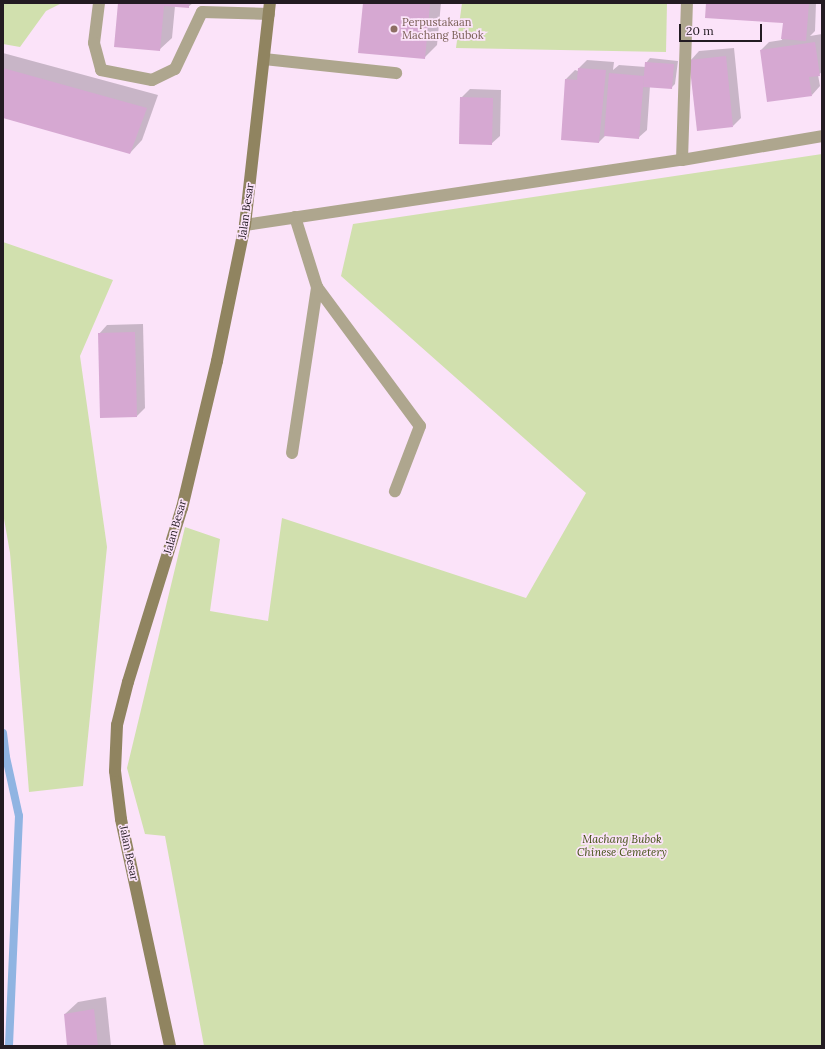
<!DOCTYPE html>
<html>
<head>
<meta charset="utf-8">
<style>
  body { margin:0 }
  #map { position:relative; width:825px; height:1049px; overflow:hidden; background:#fbe3f9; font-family:Lora,serif }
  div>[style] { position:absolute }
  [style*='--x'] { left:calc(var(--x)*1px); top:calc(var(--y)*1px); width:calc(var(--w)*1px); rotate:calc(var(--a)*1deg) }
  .green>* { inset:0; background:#d1e0ae }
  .shadow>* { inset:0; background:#0003 }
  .stream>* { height:8px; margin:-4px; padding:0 4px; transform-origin:4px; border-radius:4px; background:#90b4e2 }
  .building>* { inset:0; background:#d6a8d2 }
  .service>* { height:12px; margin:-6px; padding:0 6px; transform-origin:6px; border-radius:6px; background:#aea68e }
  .minor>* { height:12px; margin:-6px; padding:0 6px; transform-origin:6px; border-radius:6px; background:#aea68e }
  .secondary>* { height:12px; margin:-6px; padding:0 6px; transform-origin:6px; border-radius:6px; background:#908460 }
  .dots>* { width:11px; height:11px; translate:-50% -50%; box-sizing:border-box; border:2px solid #fbe3f9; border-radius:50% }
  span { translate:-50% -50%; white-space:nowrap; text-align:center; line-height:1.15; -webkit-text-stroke:3.5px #fbe3f9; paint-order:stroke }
  .education-label { font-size:11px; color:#785e54 }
  .left { translate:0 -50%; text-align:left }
  .street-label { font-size:11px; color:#231b22 }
  .park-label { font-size:11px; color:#3f4e10; font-style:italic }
  .frame { position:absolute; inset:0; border:4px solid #231b22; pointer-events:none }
  .scale { position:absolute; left:679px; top:24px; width:83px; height:18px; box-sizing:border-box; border:2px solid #231b22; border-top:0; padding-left:5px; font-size:12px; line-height:14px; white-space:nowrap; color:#231b22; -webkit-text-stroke:3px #fbe3f9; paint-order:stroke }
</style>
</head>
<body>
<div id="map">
  <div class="green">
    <i style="clip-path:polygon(3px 3px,62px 3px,46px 11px,20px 47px,3px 44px)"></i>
    <i style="clip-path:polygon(462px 3px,667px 3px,666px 52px,456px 48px)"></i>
    <i style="clip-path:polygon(822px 154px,822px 1046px,204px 1046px,165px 836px,145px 834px,127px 768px,185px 527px,220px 539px,210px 611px,268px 621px,282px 518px,526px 598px,586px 493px,341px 276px,353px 224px)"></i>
    <i style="clip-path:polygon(3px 242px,113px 280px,80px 356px,107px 547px,83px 786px,29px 792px,10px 553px,3px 513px)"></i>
  </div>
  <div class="shadow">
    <i style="clip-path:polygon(119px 3px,193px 3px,188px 7px,175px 6px,172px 38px,159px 50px)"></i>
    <i style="clip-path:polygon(364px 3px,441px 3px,437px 45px,424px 58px,359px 52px)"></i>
    <i style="clip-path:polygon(707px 3px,816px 3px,815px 31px,810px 36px,822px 34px,822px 72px,818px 75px,820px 86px,812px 95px,761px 50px,769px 42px,782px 40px,784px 22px)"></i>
    <i style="clip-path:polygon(734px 48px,741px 118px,733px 126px,691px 60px,699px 51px)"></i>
    <i style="clip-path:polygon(3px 53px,158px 95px,142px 140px,130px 153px,3px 116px)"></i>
    <i style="clip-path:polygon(650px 58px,678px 61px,675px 84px,671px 88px,650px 86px,647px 130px,638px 138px,606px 135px,599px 142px,562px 139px,566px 79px,575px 70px,578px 71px,579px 68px,587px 60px,614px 62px,613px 70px,619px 65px,646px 67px,646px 63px)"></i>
    <i style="clip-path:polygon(470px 89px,501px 90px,500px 136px,491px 144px,461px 98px)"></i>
    <i style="clip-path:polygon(143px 324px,145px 408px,137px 416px,99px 334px,107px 325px)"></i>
    <i style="clip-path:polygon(106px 997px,111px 1046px,68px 1046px,65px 1014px,78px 1002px)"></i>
  </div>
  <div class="stream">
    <i style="--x:3;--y:733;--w:24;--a:83"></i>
    <i style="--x:6;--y:757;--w:60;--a:77.6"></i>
    <i style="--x:19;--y:816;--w:230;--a:92.5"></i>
  </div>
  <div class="building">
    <i style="clip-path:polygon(118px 3px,189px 3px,189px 8px,164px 6px,160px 51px,114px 47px)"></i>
    <i style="clip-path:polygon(363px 3px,430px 4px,425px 59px,358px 53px)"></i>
    <i style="clip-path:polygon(706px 3px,809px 3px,806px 41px,781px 39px,783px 23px,705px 18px)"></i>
    <i style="clip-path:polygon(815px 42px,820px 76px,809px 77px,812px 96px,767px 102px,760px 50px)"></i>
    <i style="clip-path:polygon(726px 56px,733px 127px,697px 131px,689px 60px)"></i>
    <i style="clip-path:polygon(645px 62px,674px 64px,672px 89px,643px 87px)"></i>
    <i style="clip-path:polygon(3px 68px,147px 108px,130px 154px,3px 118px)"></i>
    <i style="clip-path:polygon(578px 68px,606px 70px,599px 143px,561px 140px,565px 79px,577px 80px)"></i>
    <i style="clip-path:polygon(609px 73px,644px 76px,639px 139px,604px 136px)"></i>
    <i style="clip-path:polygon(460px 97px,493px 98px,492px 145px,459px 144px)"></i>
    <i style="clip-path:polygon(135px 332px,137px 417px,100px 418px,98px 333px)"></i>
    <i style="clip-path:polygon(94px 1009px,98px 1046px,67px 1046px,64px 1014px)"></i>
  </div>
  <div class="service">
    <i style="--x:99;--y:3;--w:40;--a:97.1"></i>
    <i style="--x:94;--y:43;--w:28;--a:75"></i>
    <i style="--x:101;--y:70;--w:52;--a:11.1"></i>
    <i style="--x:152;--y:80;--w:25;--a:-26"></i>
    <i style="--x:175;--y:69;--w:63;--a:-64.7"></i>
    <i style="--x:202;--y:12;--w:67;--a:1.7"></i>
    <i style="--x:264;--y:59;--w:133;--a:6.1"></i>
    <i style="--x:295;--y:217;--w:73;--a:72.6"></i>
    <i style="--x:317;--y:287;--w:173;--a:53.5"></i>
    <i style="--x:420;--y:426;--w:70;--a:111"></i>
    <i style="--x:292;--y:453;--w:168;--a:-81.4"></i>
  </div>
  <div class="minor">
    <i style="--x:682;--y:160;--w:157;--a:-88.2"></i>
    <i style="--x:245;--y:225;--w:442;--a:-8.5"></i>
    <i style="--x:682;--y:160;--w:142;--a:-9.7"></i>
  </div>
  <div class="secondary">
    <i style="--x:170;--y:1046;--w:232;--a:-102.2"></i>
    <i style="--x:121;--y:819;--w:48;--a:-97.1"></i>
    <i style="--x:115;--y:771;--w:46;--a:-87.5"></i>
    <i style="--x:117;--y:725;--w:44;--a:-75.7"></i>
    <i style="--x:128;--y:682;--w:182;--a:-72.8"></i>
    <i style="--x:182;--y:508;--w:151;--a:-76.6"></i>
    <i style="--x:217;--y:361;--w:139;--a:-78.4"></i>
    <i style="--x:245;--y:225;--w:223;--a:-83.6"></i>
  </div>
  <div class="dots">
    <i style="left:394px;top:29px;background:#8d6e63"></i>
  </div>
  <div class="education-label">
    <span class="left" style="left:402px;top:29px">Perpustakaan<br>Machang Bubok</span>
  </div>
  <div class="street-label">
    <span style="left:246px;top:211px;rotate:-82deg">Jalan Besar</span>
    <span style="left:175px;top:527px;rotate:-74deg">Jalan Besar</span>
    <span style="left:129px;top:853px;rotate:78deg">Jalan Besar</span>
  </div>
  <div class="park-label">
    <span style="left:622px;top:846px">Machang Bubok<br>Chinese Cemetery</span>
  </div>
  <div class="frame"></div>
  <div class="scale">20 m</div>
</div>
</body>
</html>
